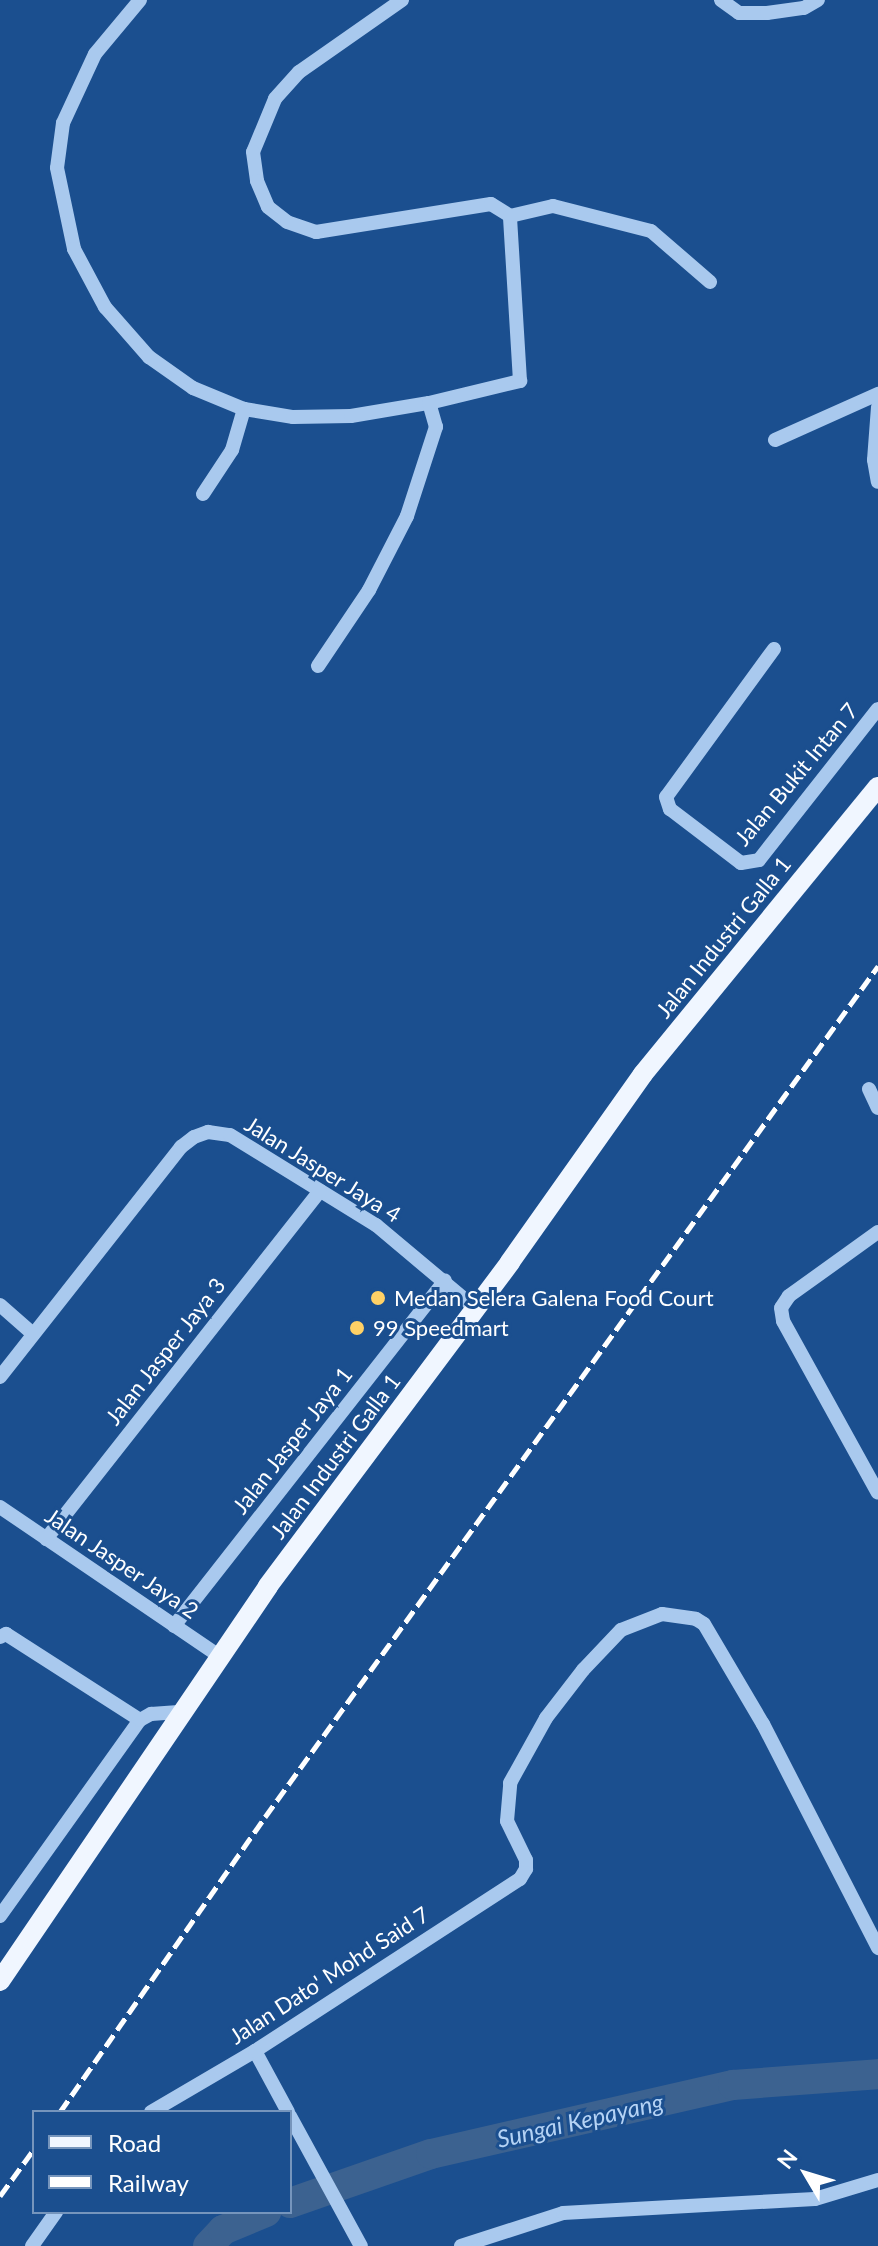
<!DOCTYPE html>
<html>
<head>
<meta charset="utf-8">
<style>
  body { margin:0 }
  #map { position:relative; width:878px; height:2246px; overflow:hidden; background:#1b4f8f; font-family:Lato,sans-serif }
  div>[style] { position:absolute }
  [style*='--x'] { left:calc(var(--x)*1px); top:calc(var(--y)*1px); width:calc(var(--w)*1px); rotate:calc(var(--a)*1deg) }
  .river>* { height:30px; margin:-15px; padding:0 15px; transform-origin:15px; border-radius:15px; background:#3c6290 }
  .minor>* { height:14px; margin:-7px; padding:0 7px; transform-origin:7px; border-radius:7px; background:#a9c9ee }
  .major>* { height:20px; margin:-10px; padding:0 10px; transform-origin:10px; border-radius:10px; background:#f0f6ff }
  .rail>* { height:5px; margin-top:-2.5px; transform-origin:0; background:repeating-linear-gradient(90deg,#fff 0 14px,transparent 0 20px) }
  .dots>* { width:22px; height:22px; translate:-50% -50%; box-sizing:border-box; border:4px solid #1b4f8f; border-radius:50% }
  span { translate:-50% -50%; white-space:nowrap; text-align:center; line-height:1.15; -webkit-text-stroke:6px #1b4f8f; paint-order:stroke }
  .street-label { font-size:22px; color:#fff }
  .poi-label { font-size:22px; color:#fff }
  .left { translate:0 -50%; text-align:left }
  .water-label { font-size:24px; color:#b5d3f5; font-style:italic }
  .legend { position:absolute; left:32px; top:2110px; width:260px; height:104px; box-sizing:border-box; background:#1b4f8f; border:2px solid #7695bc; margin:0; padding:10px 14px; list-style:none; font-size:24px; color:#fff }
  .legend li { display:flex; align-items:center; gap:16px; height:40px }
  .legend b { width:40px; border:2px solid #7695bc }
  .north { position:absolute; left:766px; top:2134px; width:80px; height:80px; -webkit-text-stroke:6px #1b4f8f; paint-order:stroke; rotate:308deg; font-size:22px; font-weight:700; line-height:32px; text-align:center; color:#fff }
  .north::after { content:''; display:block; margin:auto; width:28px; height:36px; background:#fff; clip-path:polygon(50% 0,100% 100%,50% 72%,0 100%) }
</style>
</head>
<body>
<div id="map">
  <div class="river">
    <i style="--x:290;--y:2203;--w:149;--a:-19.2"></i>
    <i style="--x:431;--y:2154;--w:310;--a:-12.9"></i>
    <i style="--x:733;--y:2085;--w:145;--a:-4.3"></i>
    <i style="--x:208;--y:2246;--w:22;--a:-47"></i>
    <i style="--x:223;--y:2230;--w:47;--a:-22.7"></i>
  </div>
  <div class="minor">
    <i style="--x:140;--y:0;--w:70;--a:129.8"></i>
    <i style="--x:95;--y:54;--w:76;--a:114.9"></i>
    <i style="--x:63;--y:123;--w:45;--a:97.6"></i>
    <i style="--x:57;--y:168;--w:83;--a:78.1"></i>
    <i style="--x:74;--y:249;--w:66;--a:61.9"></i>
    <i style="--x:105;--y:307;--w:67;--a:48.7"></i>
    <i style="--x:149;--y:357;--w:54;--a:35.2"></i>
    <i style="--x:193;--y:388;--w:55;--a:22.4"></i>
    <i style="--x:244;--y:409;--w:50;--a:9.3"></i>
    <i style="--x:293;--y:417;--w:58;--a:-1"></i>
    <i style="--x:351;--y:416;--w:79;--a:-9.5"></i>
    <i style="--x:429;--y:403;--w:94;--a:-13.6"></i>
    <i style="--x:520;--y:381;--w:165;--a:-93.5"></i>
    <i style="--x:402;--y:0;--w:126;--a:145"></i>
    <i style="--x:299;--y:72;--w:36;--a:132"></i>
    <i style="--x:275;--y:99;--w:57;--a:112.5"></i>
    <i style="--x:253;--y:152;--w:29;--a:82"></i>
    <i style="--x:257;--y:181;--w:28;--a:67"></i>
    <i style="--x:268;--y:207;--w:24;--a:38"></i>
    <i style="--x:287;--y:222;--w:31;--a:19"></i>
    <i style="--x:316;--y:232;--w:177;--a:-9.1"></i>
    <i style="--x:491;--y:204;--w:22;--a:32"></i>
    <i style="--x:510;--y:216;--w:44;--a:-13.1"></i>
    <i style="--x:553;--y:206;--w:101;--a:14.3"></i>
    <i style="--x:651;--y:231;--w:78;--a:40.8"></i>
    <i style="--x:721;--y:0;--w:22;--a:36"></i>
    <i style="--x:739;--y:13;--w:28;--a:0"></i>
    <i style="--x:767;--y:13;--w:37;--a:-8"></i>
    <i style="--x:804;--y:8;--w:16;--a:-30"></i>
    <i style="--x:878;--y:407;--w:53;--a:94.3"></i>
    <i style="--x:874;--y:460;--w:22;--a:80"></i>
    <i style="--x:775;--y:440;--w:113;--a:-24.1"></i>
    <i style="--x:203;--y:494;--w:53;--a:-56.6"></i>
    <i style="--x:232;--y:450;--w:43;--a:-73.7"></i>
    <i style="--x:774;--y:649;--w:183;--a:126.1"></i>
    <i style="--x:666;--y:797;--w:13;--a:72"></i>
    <i style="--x:670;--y:809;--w:89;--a:37.3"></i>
    <i style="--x:741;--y:863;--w:18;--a:-9"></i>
    <i style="--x:759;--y:860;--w:192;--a:-51.8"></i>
    <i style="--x:318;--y:666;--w:92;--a:-56.1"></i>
    <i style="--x:369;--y:590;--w:83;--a:-62.8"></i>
    <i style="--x:407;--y:516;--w:94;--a:-72"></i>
    <i style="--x:436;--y:427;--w:25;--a:-106"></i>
    <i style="--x:869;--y:1089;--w:21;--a:65"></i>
    <i style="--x:878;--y:1232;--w:110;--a:144.3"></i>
    <i style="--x:789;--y:1296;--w:14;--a:124"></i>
    <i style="--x:781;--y:1308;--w:13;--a:81"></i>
    <i style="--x:783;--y:1321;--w:196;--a:61.1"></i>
    <i style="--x:0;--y:1305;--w:44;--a:41.3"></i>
    <i style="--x:0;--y:1377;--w:293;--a:-51.8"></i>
    <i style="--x:181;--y:1147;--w:16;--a:-38"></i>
    <i style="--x:194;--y:1137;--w:15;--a:-20"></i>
    <i style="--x:208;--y:1132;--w:22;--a:8"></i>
    <i style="--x:230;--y:1135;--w:172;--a:31.7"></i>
    <i style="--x:376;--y:1225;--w:129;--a:40"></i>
    <i style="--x:0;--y:1507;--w:265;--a:34.2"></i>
    <i style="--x:46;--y:1539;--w:443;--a:-51.8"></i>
    <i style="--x:174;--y:1626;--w:439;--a:-51.9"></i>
    <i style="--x:0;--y:1637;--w:7;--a:-27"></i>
    <i style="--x:6;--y:1634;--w:159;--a:32.7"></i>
    <i style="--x:0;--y:1916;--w:241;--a:-54.5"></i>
    <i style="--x:140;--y:1720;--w:13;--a:-29"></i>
    <i style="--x:151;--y:1714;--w:31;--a:-4"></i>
    <i style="--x:255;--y:2051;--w:69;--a:61.6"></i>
    <i style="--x:151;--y:2112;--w:121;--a:-30.4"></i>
    <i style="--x:255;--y:2051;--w:316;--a:-33"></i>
    <i style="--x:520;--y:1879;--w:12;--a:-59"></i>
    <i style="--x:526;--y:1869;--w:9;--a:-90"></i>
    <i style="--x:526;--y:1860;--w:43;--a:-116"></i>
    <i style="--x:507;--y:1821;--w:38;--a:-85"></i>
    <i style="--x:510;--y:1783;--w:74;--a:-61"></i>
    <i style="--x:546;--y:1718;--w:61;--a:-52.4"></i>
    <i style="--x:583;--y:1670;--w:55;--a:-46.5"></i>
    <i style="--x:621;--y:1630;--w:44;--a:-21.3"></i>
    <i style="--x:662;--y:1614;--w:34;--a:8"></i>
    <i style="--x:696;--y:1619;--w:9;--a:32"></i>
    <i style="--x:704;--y:1624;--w:116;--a:59.5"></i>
    <i style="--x:763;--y:1724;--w:252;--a:62.8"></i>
    <i style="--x:290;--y:2116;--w:148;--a:61.4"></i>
    <i style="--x:32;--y:2246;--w:42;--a:-54.8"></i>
    <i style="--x:461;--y:2246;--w:107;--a:-17.9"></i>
    <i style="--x:563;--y:2213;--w:252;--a:-3.2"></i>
    <i style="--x:815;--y:2199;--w:66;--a:-16.8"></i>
  </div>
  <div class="major">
    <i style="--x:0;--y:1981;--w:477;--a:-55.8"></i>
    <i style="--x:268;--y:1586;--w:404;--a:-53.2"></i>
    <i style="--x:510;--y:1262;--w:230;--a:-54.7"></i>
    <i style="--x:643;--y:1074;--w:371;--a:-50.7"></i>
  </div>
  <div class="rail">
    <i style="--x:60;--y:2112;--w:359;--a:-55.2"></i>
    <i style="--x:265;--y:1817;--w:1049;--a:-54.23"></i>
    <i style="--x:0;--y:2196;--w:58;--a:-54.1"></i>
  </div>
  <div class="dots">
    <i style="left:378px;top:1298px;background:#ffd166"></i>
    <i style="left:357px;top:1328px;background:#ffd166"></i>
  </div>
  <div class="street-label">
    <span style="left:796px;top:774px;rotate:-50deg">Jalan Bukit Intan 7</span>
    <span style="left:723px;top:937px;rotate:-51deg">Jalan Industri Galla 1</span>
    <span style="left:323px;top:1169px;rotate:32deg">Jalan Jasper Jaya 4</span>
    <span style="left:165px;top:1351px;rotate:-52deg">Jalan Jasper Jaya 3</span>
    <span style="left:292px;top:1440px;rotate:-52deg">Jalan Jasper Jaya 1</span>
    <span style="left:335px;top:1456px;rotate:-53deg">Jalan Industri Galla 1</span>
    <span style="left:122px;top:1563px;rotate:34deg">Jalan Jasper Jaya 2</span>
    <span style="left:329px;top:1975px;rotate:-33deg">Jalan Dato' Mohd Said 7</span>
  </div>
  <div class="poi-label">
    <span class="left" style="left:394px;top:1298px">Medan Selera Galena Food Court</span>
    <span class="left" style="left:373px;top:1328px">99 Speedmart</span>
  </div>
  <div class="water-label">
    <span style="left:580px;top:2120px;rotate:-13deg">Sungai Kepayang</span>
  </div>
  <ul class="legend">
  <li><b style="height:10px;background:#f0f6ff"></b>Road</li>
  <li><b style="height:10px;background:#fff"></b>Railway</li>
  </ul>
  <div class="north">N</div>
</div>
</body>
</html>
